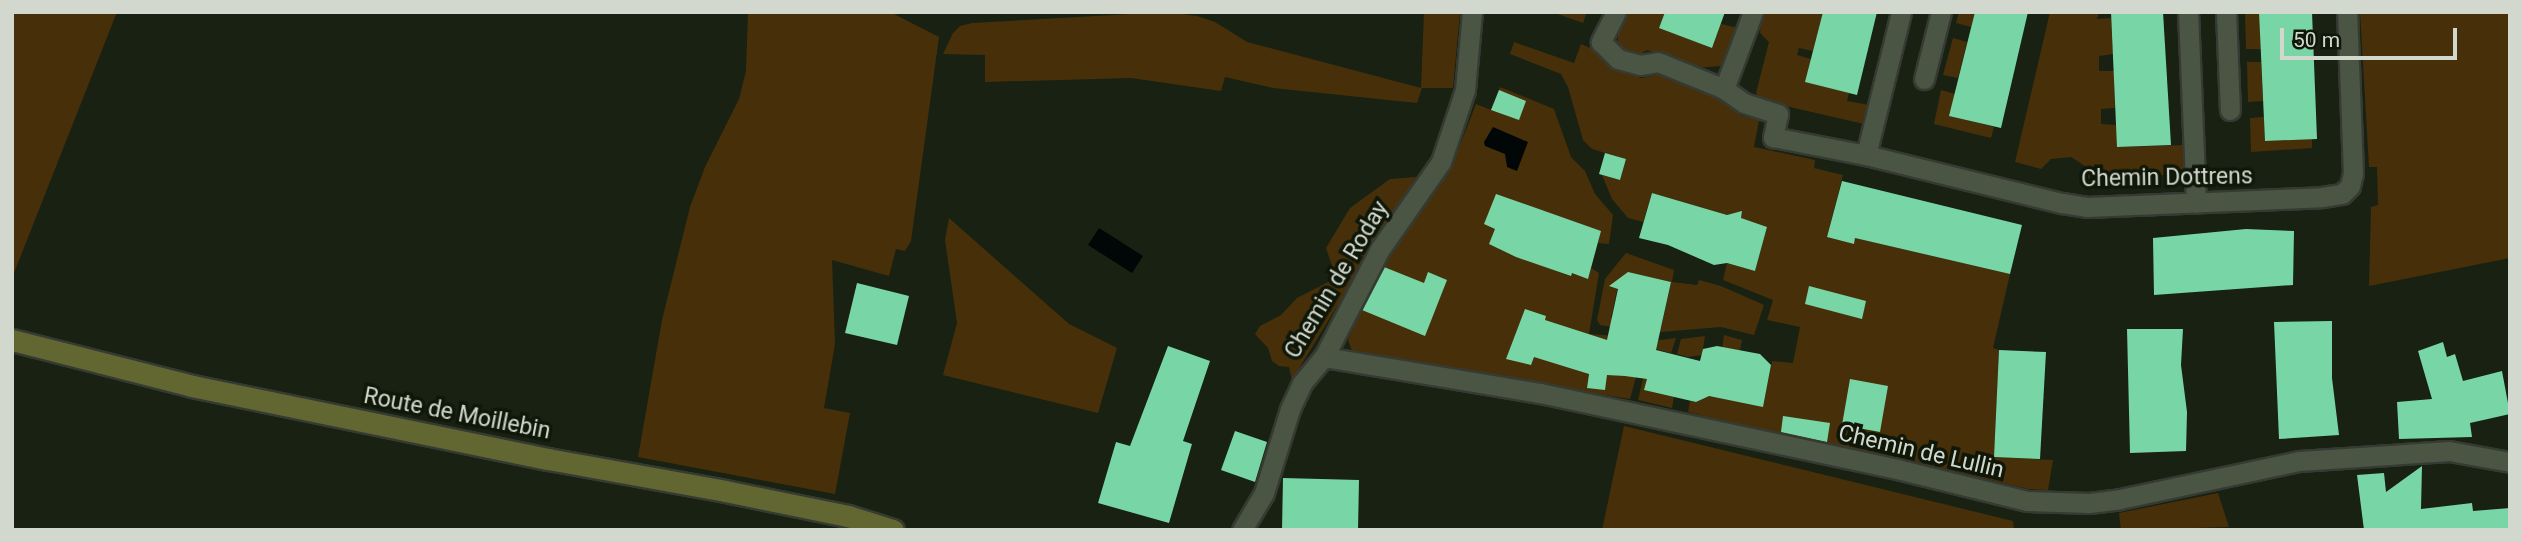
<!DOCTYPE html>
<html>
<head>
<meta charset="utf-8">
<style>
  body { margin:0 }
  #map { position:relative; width:2522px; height:542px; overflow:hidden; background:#182112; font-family:Roboto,sans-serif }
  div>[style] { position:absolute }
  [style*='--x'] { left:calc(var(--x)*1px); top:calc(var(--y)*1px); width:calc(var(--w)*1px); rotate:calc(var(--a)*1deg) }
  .green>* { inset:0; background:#473009 }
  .water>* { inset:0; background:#000706 }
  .building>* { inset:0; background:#78d6a6 }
  .roads { filter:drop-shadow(2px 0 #353b32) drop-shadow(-2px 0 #353b32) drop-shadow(0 2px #353b32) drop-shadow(0 -2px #353b32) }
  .street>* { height:19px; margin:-9.5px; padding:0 9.5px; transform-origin:9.5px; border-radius:9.5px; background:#4b5544 }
  .secondary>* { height:21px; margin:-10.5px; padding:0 10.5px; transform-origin:10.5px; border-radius:10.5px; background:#626630 }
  span { translate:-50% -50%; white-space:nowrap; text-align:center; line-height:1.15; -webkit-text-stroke:7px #0f1709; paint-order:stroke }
  .street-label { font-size:23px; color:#d2d8ce }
  .frame { position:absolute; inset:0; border:14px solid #d2d8ce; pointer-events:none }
  .scale { position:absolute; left:2280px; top:28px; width:177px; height:32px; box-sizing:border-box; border:4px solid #d2d8ce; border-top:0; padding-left:9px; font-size:21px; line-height:24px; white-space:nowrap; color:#d2d8ce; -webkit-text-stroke:5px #0f1709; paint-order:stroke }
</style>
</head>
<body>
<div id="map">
  <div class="green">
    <i style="clip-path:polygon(12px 12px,117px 12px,12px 278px)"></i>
    <i style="clip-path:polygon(748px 12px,890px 12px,939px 37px,911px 241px,905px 251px,896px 249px,889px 276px,832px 260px,835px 344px,824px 408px,850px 413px,835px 494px,638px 457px,662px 320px,690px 207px,705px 167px,739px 99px,746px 71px)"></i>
    <i style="clip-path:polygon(1167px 12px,1197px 16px,1215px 22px,1247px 42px,1421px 88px,1424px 12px,1460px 12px,1453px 88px,1422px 88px,1417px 103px,1273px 88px,1225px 77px,1221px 91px,1131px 78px,985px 82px,985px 55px,943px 54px,953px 33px,960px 26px,972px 23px)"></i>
    <i style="clip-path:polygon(1552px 12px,1587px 12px,1583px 23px)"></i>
    <i style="clip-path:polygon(1627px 12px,1665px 12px,1659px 27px,1712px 48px,1721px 24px,1738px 28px,1728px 58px,1720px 66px,1696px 68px,1647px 50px,1639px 55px,1629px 54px,1618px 45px,1618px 25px)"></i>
    <i style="clip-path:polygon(1762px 12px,1823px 12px,1813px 51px,1799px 48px,1797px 55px,1811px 59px,1806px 82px,1849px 93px,1847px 101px,1869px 105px,1864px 124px,1760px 100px,1756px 93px,1769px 42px,1760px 33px)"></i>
    <i style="clip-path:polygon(1959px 12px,1975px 12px,1971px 27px,1956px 23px)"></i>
    <i style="clip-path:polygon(2050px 12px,2099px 12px,2097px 19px,2111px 18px,2113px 54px,2099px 56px,2099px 71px,2114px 71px,2115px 108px,2101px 109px,2101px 124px,2116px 125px,2120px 147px,2186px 145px,2188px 174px,2088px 178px,2085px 166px,2071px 157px,2051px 159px,2041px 169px,2015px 162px)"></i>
    <i style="clip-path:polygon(2245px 12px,2259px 12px,2261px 49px,2246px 49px)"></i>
    <i style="clip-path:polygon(2360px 12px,2510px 12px,2510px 258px,2369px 286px,2371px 207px,2378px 205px,2377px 167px,2369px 167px)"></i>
    <i style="clip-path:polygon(1953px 38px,1967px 42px,1958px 78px,1943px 75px)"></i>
    <i style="clip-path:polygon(1514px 42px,1574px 63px,1581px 44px,1597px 51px,1604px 61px,1617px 71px,1642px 78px,1665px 73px,1720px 99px,1740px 115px,1759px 120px,1754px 147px,1815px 160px,1814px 168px,1843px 175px,1827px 237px,1854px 244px,1855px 238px,2010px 274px,1993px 348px,1999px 350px,1994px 457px,2053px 460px,2048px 490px,2028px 489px,1889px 455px,1780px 437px,1688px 412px,1690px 401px,1696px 402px,1708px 396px,1763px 406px,1772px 361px,1793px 363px,1800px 327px,1767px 320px,1773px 300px,1723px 280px,1727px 263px,1755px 271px,1767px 227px,1752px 222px,1739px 224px,1742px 214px,1737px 213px,1727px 215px,1652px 193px,1643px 222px,1628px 218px,1612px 199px,1602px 175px,1620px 180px,1626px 159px,1592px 149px,1583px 140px,1568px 87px,1561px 74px,1510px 54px)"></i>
    <i style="clip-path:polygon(2247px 62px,2261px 62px,2263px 101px,2248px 102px)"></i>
    <i style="clip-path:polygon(1500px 87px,1554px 109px,1571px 157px,1585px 171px,1595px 194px,1613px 215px,1609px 244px,1598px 243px,1600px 231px,1517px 203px,1499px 249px,1570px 276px,1572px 273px,1588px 278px,1591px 268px,1599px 273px,1589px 334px,1617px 336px,1592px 347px,1587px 388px,1607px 374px,1625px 376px,1628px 351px,1636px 377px,1630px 399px,1353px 354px,1348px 340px,1383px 259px,1453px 163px,1476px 104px,1491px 110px)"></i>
    <i style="clip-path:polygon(1941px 90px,1955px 94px,1950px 116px,1994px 127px,1991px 138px,1934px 124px)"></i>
    <i style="clip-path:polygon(2264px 117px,2265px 141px,2312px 139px,2312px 148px,2251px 152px,2250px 118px)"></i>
    <i style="clip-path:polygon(1416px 177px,1292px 380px,1289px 367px,1279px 366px,1272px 361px,1268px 348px,1255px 334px,1260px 326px,1281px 315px,1297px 298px,1336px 278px,1326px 248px,1350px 208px,1390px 179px)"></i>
    <i style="clip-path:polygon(949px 218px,1069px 324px,1117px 348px,1098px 413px,943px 375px,957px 323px,945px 240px)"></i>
    <i style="clip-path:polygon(evenodd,1626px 253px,1674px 270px,1672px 282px,1697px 285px,1699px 280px,1721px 286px,1764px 305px,1754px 335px,1721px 327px,1649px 333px,1600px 325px,1597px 320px,1605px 279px,1626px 253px,1636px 274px,1671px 282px,1661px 329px,1611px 318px,1618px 286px,1636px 274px)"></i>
    <i style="clip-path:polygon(1724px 335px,1742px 340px,1739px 355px,1721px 356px)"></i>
    <i style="clip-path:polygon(1705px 336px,1702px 355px,1688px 357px,1677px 354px,1681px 339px)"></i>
    <i style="clip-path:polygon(1676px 338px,1671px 353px,1655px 349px,1645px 390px,1674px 397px,1672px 408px,1638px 400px,1652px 341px)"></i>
    <i style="clip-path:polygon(1624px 426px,2013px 521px,2014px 530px,1602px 530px)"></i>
    <i style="clip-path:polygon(2218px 493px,2229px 527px,2121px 530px,2119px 513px)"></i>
  </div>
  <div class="water">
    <i style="clip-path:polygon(1493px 127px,1528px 142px,1517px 171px,1507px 167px,1505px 154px,1485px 146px,1484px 142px)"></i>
    <i style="clip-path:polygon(1099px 228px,1143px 256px,1132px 273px,1088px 245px)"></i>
  </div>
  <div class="building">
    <i style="clip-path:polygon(1665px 12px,1725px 12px,1712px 48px,1659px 28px)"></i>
    <i style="clip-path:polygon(1823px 12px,1877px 12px,1857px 95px,1805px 82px)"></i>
    <i style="clip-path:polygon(1975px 12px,2028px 12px,2001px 128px,1949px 116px)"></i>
    <i style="clip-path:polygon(2111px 12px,2163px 12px,2171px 145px,2117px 147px)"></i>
    <i style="clip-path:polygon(2259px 12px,2312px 12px,2317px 139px,2265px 141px)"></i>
    <i style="clip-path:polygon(1499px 90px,1526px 101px,1519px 120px,1491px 110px)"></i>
    <i style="clip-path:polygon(1605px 153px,1626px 159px,1620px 180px,1599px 174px)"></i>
    <i style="clip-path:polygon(1842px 181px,2022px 225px,2010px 274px,1855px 238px,1854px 244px,1827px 237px)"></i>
    <i style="clip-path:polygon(1652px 193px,1727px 215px,1742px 211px,1741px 218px,1767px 227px,1755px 271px,1727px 263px,1714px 265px,1668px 245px,1639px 238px)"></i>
    <i style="clip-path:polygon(1496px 194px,1601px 231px,1588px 279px,1572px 273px,1571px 276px,1516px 257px,1489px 244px,1495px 229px,1484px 224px)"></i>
    <i style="clip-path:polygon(2246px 229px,2294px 231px,2293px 285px,2154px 295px,2153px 238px)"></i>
    <i style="clip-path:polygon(1384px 267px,1424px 283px,1428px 272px,1447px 280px,1425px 336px,1362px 310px)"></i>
    <i style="clip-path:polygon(1628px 272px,1671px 282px,1656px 350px,1700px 361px,1703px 349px,1717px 346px,1760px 354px,1771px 365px,1763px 407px,1709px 396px,1696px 402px,1644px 390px,1647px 379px,1625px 376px,1607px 375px,1605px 390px,1587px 388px,1589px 374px,1534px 357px,1531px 365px,1506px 359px,1525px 309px,1546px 316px,1545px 320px,1607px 340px,1618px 289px,1609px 286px)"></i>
    <i style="clip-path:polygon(857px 283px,909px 296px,897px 345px,845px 333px)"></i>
    <i style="clip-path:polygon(1809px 286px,1866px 301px,1862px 319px,1805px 304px)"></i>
    <i style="clip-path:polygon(2332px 321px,2332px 378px,2339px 435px,2279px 439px,2274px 322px)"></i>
    <i style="clip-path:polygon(2127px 329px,2183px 329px,2181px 365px,2187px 412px,2186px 451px,2130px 453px)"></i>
    <i style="clip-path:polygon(2443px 342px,2447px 357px,2455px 354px,2463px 381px,2502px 371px,2510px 414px,2470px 423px,2472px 437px,2399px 439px,2397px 402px,2432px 399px,2418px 351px)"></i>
    <i style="clip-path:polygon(1168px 346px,1210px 361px,1183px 441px,1192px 444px,1169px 523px,1098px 503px,1116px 442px,1130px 446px)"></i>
    <i style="clip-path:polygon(1999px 350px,2046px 352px,2040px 459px,1994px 457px)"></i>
    <i style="clip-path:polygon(1850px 379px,1888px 386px,1880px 432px,1842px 425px)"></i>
    <i style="clip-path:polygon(1783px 416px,1830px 423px,1827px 442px,1781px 432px)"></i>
    <i style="clip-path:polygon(1235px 431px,1267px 442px,1255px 482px,1221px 470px)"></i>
    <i style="clip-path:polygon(2422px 466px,2421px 509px,2472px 503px,2473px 511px,2510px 508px,2510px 530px,2364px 530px,2357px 475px,2384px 473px,2386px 492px)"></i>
    <i style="clip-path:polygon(1283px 478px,1359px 480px,1358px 530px,1282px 530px)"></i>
  </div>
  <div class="roads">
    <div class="street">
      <i style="--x:1616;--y:12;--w:34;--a:117"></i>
      <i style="--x:1601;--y:42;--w:24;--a:45"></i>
      <i style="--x:1618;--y:59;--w:23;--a:15"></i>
      <i style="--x:1640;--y:65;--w:18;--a:-9"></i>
      <i style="--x:1658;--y:62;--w:71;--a:22.2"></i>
      <i style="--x:1724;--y:89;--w:82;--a:-69.4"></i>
      <i style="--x:2188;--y:12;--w:191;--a:87.6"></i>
      <i style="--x:2226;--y:12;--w:98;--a:87.7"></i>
      <i style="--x:1924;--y:79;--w:69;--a:-75.8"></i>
      <i style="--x:1724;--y:89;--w:24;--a:35"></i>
      <i style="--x:1744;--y:103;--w:36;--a:18"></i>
      <i style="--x:1778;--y:114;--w:24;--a:102"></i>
      <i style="--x:1773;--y:137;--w:95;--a:11"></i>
      <i style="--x:1866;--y:155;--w:202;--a:13.8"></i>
      <i style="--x:2062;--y:203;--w:25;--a:9"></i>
      <i style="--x:2087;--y:207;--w:235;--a:-2.4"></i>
      <i style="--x:2322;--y:197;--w:20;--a:-9"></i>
      <i style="--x:2342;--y:194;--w:11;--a:-45"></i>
      <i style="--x:2350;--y:186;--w:13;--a:-77"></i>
      <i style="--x:2353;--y:173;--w:161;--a:-92.1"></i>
      <i style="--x:1866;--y:155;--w:147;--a:-76.2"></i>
      <i style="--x:1324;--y:357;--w:219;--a:9.5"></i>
      <i style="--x:1540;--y:393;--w:365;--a:12"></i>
      <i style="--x:1897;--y:469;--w:134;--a:13.8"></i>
      <i style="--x:2027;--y:501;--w:62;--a:1.8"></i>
      <i style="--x:2089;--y:503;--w:31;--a:-7"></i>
      <i style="--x:2120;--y:499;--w:183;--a:-12"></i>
      <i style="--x:2299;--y:461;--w:150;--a:-3.8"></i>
      <i style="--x:2449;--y:451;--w:62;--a:10.2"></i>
      <i style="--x:1242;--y:530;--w:43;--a:-59.3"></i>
      <i style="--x:1264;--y:493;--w:88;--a:-72.8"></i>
      <i style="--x:1290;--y:409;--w:29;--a:-65"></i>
      <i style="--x:1302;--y:383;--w:34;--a:-50"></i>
      <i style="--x:1324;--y:357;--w:122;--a:-62.6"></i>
      <i style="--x:1380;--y:249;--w:106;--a:-55"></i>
      <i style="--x:1441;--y:162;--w:76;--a:-71.6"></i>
      <i style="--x:1465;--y:90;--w:78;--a:-84.9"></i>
    </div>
    <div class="secondary">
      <i style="--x:12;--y:340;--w:186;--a:14.3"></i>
      <i style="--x:192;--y:386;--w:363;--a:11.6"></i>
      <i style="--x:548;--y:459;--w:180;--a:10.2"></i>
      <i style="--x:725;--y:491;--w:126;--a:11.5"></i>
      <i style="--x:848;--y:516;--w:47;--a:17.3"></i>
    </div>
  </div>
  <div class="street-label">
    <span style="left:2167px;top:178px;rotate:-1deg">Chemin Dottrens</span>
    <span style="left:1337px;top:280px;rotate:-59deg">Chemin de Roday</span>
    <span style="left:457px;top:414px;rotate:11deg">Route de Moillebin</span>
    <span style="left:1921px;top:452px;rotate:13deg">Chemin de Lullin</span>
  </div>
  <div class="frame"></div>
  <div class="scale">50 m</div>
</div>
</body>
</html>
